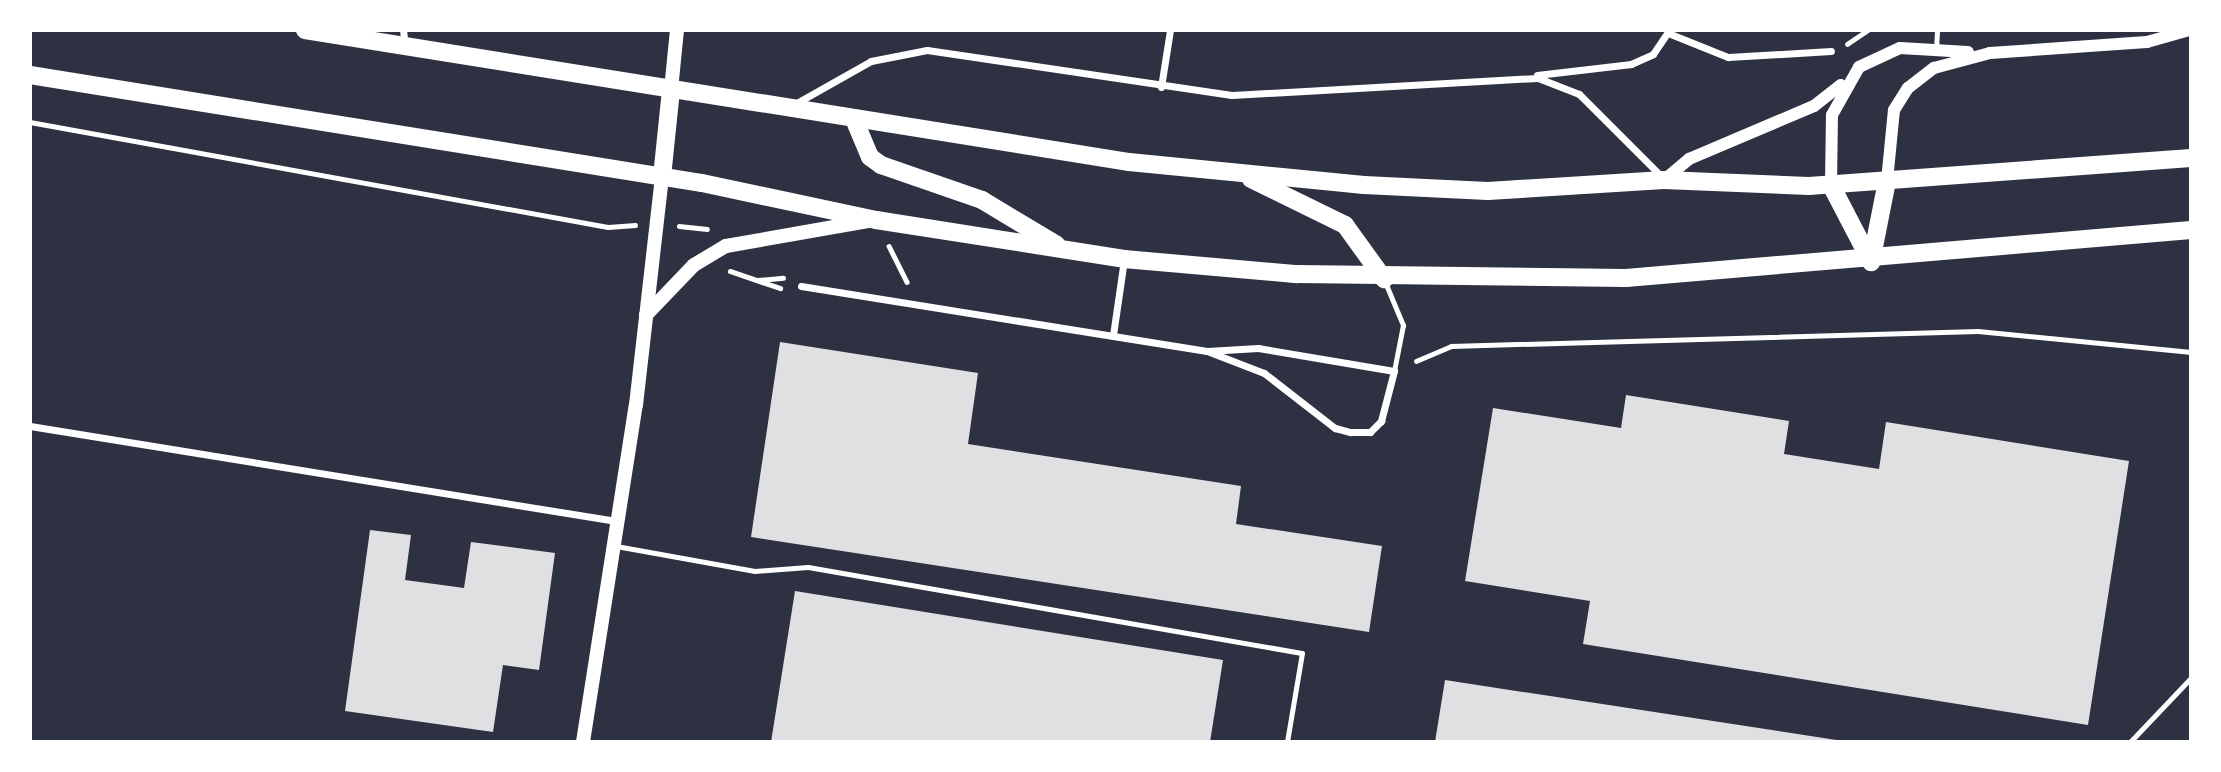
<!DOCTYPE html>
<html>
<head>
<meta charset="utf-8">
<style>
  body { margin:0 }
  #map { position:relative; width:2221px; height:772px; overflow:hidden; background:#2d3142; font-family:Inter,sans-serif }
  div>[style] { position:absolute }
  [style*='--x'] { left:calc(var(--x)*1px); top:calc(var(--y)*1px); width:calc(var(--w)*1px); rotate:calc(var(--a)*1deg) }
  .building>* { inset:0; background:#e0e0e3 }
  .path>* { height:4.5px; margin:-2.25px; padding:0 2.25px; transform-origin:2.25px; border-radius:2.25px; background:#fff }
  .service>* { height:5px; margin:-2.5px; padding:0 2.5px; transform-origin:2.5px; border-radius:2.5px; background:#fff }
  .minor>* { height:7px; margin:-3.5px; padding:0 3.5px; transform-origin:3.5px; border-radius:3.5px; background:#fff }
  .tertiary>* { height:12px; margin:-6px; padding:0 6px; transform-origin:6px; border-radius:6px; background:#fff }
  .secondary>* { height:14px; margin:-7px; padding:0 7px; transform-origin:7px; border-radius:7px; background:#fff }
  .primary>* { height:18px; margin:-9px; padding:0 9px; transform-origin:9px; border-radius:9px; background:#fff }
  span { translate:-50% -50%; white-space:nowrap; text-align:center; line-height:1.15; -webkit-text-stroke:6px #fff; paint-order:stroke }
  .frame { position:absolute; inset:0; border:32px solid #fff; pointer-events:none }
</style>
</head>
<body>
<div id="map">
  <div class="building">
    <i style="clip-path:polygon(780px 342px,978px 373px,968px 444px,1241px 486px,1236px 524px,1382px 546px,1369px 632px,751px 537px)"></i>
    <i style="clip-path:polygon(1626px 395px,1789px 421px,1784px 454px,1879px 469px,1886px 422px,2129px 461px,2088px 725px,1583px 644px,1590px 601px,1465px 581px,1493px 408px,1621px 428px)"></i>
    <i style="clip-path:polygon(370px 530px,411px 535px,405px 580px,464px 588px,471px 542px,555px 553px,539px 670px,503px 665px,493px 732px,345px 711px)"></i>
    <i style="clip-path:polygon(795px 591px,1223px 660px,1210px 742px,771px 742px)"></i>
    <i style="clip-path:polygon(1445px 680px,1843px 741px,1843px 742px,1435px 742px)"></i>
  </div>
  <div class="path">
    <i style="--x:1847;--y:44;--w:25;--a:-34"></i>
    <i style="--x:30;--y:122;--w:587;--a:10.3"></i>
    <i style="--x:608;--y:227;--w:27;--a:-4"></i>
    <i style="--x:679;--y:226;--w:28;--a:6"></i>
    <i style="--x:889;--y:246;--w:40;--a:63.4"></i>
    <i style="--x:730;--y:271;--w:53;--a:18.8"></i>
    <i style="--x:758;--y:280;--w:25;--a:-5"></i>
    <i style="--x:1416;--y:361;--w:38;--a:-23"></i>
    <i style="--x:1451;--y:346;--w:527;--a:-1.63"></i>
    <i style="--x:1978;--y:331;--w:214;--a:5.6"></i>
    <i style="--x:2130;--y:742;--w:88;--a:-46.4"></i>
  </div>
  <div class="service">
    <i style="--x:1936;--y:50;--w:20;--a:-87"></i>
    <i style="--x:1385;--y:282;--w:47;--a:67.3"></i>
    <i style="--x:1403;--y:325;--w:47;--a:101.1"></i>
    <i style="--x:616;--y:546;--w:141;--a:10.2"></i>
    <i style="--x:755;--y:571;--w:53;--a:-4.3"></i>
    <i style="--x:808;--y:567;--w:501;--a:9.88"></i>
    <i style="--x:1302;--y:653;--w:90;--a:99.6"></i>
  </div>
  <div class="minor">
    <i style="--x:403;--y:30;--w:16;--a:83"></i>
    <i style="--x:1668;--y:33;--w:65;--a:21.8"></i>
    <i style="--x:1728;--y:57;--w:103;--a:-3.3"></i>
    <i style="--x:1537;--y:75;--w:95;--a:-6.7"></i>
    <i style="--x:1631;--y:64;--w:24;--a:-24"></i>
    <i style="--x:1653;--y:54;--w:29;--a:-56"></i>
    <i style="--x:1161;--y:87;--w:58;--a:-81"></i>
    <i style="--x:793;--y:105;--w:90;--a:-29.4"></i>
    <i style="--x:871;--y:61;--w:57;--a:-11.1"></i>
    <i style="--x:927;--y:50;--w:308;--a:8.4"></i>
    <i style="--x:1232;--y:95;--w:306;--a:-3.2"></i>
    <i style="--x:1538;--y:78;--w:44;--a:21.3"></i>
    <i style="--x:1579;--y:94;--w:119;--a:45"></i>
    <i style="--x:801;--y:286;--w:411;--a:9.1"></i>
    <i style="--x:1207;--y:351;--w:61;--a:21.1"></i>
    <i style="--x:1264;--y:373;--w:90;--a:37.8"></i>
    <i style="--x:1335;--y:428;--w:16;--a:15"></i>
    <i style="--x:1350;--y:432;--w:20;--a:0"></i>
    <i style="--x:1370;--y:432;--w:16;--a:-45"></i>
    <i style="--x:1381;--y:421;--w:52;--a:-75.4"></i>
    <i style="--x:1394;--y:371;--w:138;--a:-170.4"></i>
    <i style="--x:1258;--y:348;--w:51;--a:176.6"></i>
    <i style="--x:1113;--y:335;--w:76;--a:-81.7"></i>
    <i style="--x:30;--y:426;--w:594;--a:9.21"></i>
  </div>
  <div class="tertiary">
    <i style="--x:1664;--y:180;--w:33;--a:-40"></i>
    <i style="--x:1689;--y:159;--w:136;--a:-23"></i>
    <i style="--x:1814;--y:106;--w:34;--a:-38"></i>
    <i style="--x:1887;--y:181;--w:71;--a:-84.4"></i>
    <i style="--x:1894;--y:110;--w:26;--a:-58"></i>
    <i style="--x:1908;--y:88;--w:33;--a:-38"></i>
    <i style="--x:1934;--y:68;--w:58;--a:-15"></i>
    <i style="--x:1990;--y:53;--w:157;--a:-4"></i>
    <i style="--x:2147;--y:42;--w:44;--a:-15.9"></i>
    <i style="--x:1831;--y:185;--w:70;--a:-89.2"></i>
    <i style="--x:1832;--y:115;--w:55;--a:-60.6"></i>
    <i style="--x:1859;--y:67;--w:45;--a:-24.9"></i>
    <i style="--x:1900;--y:48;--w:68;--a:3.4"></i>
  </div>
  <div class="secondary">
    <i style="--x:671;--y:90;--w:60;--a:-84.3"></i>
    <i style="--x:646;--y:315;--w:69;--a:-46.2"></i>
    <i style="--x:694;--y:265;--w:37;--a:-31"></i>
    <i style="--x:726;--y:246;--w:144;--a:-10"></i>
    <i style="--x:583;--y:742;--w:341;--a:-81.1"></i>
    <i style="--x:636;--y:405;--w:229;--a:-83.5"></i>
  </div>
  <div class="primary">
    <i style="--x:305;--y:30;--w:835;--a:9.1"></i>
    <i style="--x:1129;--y:162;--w:236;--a:5.6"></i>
    <i style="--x:1364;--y:185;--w:124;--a:2.8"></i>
    <i style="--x:1488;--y:191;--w:176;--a:-3.6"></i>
    <i style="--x:1664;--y:180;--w:145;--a:2.4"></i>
    <i style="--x:1809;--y:186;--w:383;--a:-4.2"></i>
    <i style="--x:30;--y:75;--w:681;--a:9.13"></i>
    <i style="--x:702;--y:183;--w:178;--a:12"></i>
    <i style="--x:876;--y:220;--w:251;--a:8.9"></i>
    <i style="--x:1124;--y:259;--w:174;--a:5"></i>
    <i style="--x:1297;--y:274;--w:329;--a:0.7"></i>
    <i style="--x:1626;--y:278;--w:567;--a:-4.86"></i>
    <i style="--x:854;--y:119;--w:41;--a:67.2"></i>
    <i style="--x:870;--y:157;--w:14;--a:36"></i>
    <i style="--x:881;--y:165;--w:107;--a:19.1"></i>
    <i style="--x:982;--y:200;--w:87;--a:31"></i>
    <i style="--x:662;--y:177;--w:87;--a:-84.1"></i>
    <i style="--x:1251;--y:179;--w:105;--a:26.1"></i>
    <i style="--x:1345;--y:225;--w:67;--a:54.2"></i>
    <i style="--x:1831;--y:185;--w:87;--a:62.5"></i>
    <i style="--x:1871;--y:262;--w:83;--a:-78.8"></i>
  </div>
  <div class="frame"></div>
</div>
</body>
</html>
